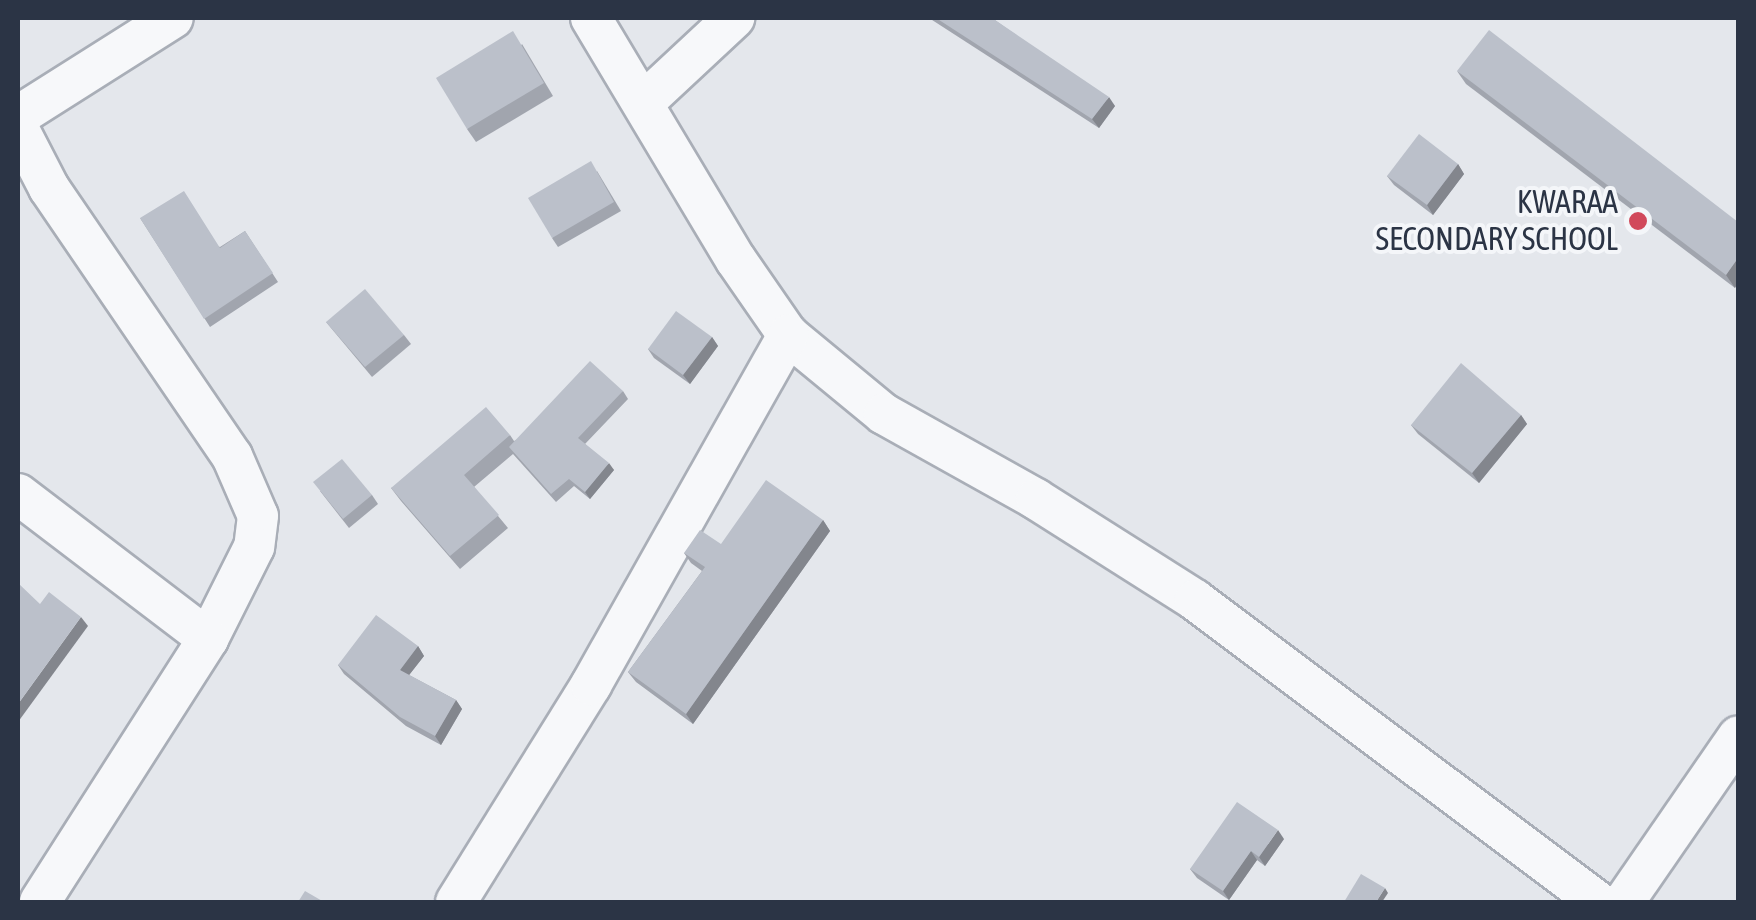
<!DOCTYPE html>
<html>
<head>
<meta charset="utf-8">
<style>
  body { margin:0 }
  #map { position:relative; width:1756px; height:920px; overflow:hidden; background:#e4e7ec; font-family:"Asap Condensed",sans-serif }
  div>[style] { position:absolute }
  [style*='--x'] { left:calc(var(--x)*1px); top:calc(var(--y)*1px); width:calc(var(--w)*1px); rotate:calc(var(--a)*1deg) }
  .roads { filter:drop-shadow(2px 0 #a9aeb7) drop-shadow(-2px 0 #a9aeb7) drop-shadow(0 2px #a9aeb7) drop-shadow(0 -2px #a9aeb7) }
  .minor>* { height:40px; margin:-20px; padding:0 20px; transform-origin:20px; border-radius:20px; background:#f7f8fa }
  .wall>* { inset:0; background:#a1a5ae }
  .shaded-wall>* { inset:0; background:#83868d }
  .building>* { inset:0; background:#bbc0ca }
  .dots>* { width:28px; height:28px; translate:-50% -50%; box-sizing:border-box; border:5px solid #f4f6f9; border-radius:50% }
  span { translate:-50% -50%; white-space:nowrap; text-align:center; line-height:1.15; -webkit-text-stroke:8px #f4f6f9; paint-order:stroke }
  .poi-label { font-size:32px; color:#2b3445 }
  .right { translate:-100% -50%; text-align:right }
  .frame { position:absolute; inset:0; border:20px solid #2b3445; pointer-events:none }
</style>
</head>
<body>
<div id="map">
  <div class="roads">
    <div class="minor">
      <i style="--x:591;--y:18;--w:282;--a:59.1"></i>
      <i style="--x:736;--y:260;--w:91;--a:55.3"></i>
      <i style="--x:788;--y:335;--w:124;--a:39.5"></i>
      <i style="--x:884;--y:414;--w:174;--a:29.2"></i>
      <i style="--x:1036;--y:499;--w:188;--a:32.4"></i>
      <i style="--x:1195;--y:600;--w:504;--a:36.85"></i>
      <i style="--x:643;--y:103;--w:125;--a:-43"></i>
      <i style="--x:18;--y:116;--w:183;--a:-32.3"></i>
      <i style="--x:18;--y:128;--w:68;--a:62.7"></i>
      <i style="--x:49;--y:188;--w:325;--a:55.7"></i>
      <i style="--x:232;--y:456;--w:65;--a:66.6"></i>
      <i style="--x:258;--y:516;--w:31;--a:97"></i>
      <i style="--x:254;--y:547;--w:103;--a:116.6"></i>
      <i style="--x:208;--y:639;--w:312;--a:122.6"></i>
      <i style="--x:18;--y:494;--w:239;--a:37.3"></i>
      <i style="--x:456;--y:902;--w:256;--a:-58.1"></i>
      <i style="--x:591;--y:685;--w:402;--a:-60.6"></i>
      <i style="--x:1624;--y:902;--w:201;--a:-55.4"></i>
    </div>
  </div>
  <div class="wall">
    <i style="clip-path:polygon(929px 18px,992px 18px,1115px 106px,1099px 128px)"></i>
    <i style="clip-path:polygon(522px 44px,553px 96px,476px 142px,467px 129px)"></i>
    <i style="clip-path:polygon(1457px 71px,1738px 222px,1735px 288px,1466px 84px)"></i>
    <i style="clip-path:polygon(1458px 164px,1464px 174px,1433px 215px,1394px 185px,1387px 176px)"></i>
    <i style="clip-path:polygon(597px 171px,621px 211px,558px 247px,552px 238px)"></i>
    <i style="clip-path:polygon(140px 218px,220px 247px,245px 231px,278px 282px,210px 327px)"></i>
    <i style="clip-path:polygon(326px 322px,404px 335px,411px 344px,372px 377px)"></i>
    <i style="clip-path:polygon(712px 337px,718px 346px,690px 384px,654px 358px,648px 349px)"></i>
    <i style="clip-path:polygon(623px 391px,628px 399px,585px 444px,614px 470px,590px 499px,574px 486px,556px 502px,513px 454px,474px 487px,508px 528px,460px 569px,401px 501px,391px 488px,510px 435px,514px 441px)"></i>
    <i style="clip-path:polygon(1521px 415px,1527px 424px,1479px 483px,1418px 434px,1411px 425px)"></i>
    <i style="clip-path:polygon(320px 491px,372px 495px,378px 504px,349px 528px)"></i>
    <i style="clip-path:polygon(823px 520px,830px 531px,693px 724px,636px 682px,628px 672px,702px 571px,691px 563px,684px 553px)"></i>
    <i style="clip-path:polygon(418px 646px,424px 656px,409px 675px,456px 700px,462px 709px,441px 745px,406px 726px,344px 674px,338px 665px)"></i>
    <i style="clip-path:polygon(1284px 839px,1265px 866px,1257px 860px,1229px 900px,1197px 878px,1190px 869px)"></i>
  </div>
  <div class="shaded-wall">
    <i style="clip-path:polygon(1109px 97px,1115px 106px,1099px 128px,1092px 119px)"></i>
    <i style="clip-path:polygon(1458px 164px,1464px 174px,1433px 215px,1427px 205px)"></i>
    <i style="clip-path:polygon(1738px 258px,1738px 283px,1735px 288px,1726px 275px)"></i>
    <i style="clip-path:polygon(712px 337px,718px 346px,690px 384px,683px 375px)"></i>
    <i style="clip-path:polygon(1521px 415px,1527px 424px,1479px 483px,1472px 473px)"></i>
    <i style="clip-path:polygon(609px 463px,614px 470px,590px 499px,585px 492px)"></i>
    <i style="clip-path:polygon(823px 520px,830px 531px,693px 724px,686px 714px)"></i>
    <i style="clip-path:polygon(81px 617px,88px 626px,18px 722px,18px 704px)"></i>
    <i style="clip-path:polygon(418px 646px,424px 656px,406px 679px,400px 670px)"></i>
    <i style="clip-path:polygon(456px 700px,462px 709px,441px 745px,435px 736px)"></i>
    <i style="clip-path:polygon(1278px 830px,1284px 839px,1265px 866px,1259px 857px)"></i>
    <i style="clip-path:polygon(1251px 851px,1257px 860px,1229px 900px,1223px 891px)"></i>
    <i style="clip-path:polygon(1385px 888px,1388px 893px,1382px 902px,1376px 902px)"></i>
  </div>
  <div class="building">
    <i style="clip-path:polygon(936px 18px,992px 18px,1109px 97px,1092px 119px)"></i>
    <i style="clip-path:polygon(1489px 30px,1738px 222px,1738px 258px,1726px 275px,1457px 71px)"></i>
    <i style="clip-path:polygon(513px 31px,544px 83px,467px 129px,436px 78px)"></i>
    <i style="clip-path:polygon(1419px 134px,1458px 164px,1427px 205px,1387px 176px)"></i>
    <i style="clip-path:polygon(591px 161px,614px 202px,552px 238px,528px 198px)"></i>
    <i style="clip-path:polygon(184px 191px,220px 248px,245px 231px,273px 273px,204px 319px,140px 218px)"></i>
    <i style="clip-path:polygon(365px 289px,404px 335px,365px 367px,326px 322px)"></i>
    <i style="clip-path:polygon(676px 311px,712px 337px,683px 375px,648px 349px)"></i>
    <i style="clip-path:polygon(590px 361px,623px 391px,578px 438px,609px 463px,585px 492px,569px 479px,551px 494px,509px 447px)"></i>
    <i style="clip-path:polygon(1461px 363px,1521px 415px,1472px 473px,1411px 425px)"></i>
    <i style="clip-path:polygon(486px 407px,510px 435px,464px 475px,499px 515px,450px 556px,391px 488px)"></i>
    <i style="clip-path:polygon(342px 459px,372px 495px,343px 519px,313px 482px)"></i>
    <i style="clip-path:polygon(766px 480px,823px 520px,686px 714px,628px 672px,705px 567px,684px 553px,700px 530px,721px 544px)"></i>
    <i style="clip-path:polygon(18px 583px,40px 604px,49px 592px,81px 617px,18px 704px)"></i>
    <i style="clip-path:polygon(376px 615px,418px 646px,400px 670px,456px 700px,435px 736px,400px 717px,338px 665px)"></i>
    <i style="clip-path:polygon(1237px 802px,1278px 830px,1259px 857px,1251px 851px,1223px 891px,1190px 869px)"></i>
    <i style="clip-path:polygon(1361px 874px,1385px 888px,1376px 902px,1344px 902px)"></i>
    <i style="clip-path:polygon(305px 891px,324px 902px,298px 902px)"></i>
  </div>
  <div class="dots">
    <i style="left:1638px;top:221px;background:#d1495b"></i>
  </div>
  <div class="poi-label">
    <span class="right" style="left:1618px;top:221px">KWARAA<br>SECONDARY SCHOOL</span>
  </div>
  <div class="frame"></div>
</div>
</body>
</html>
